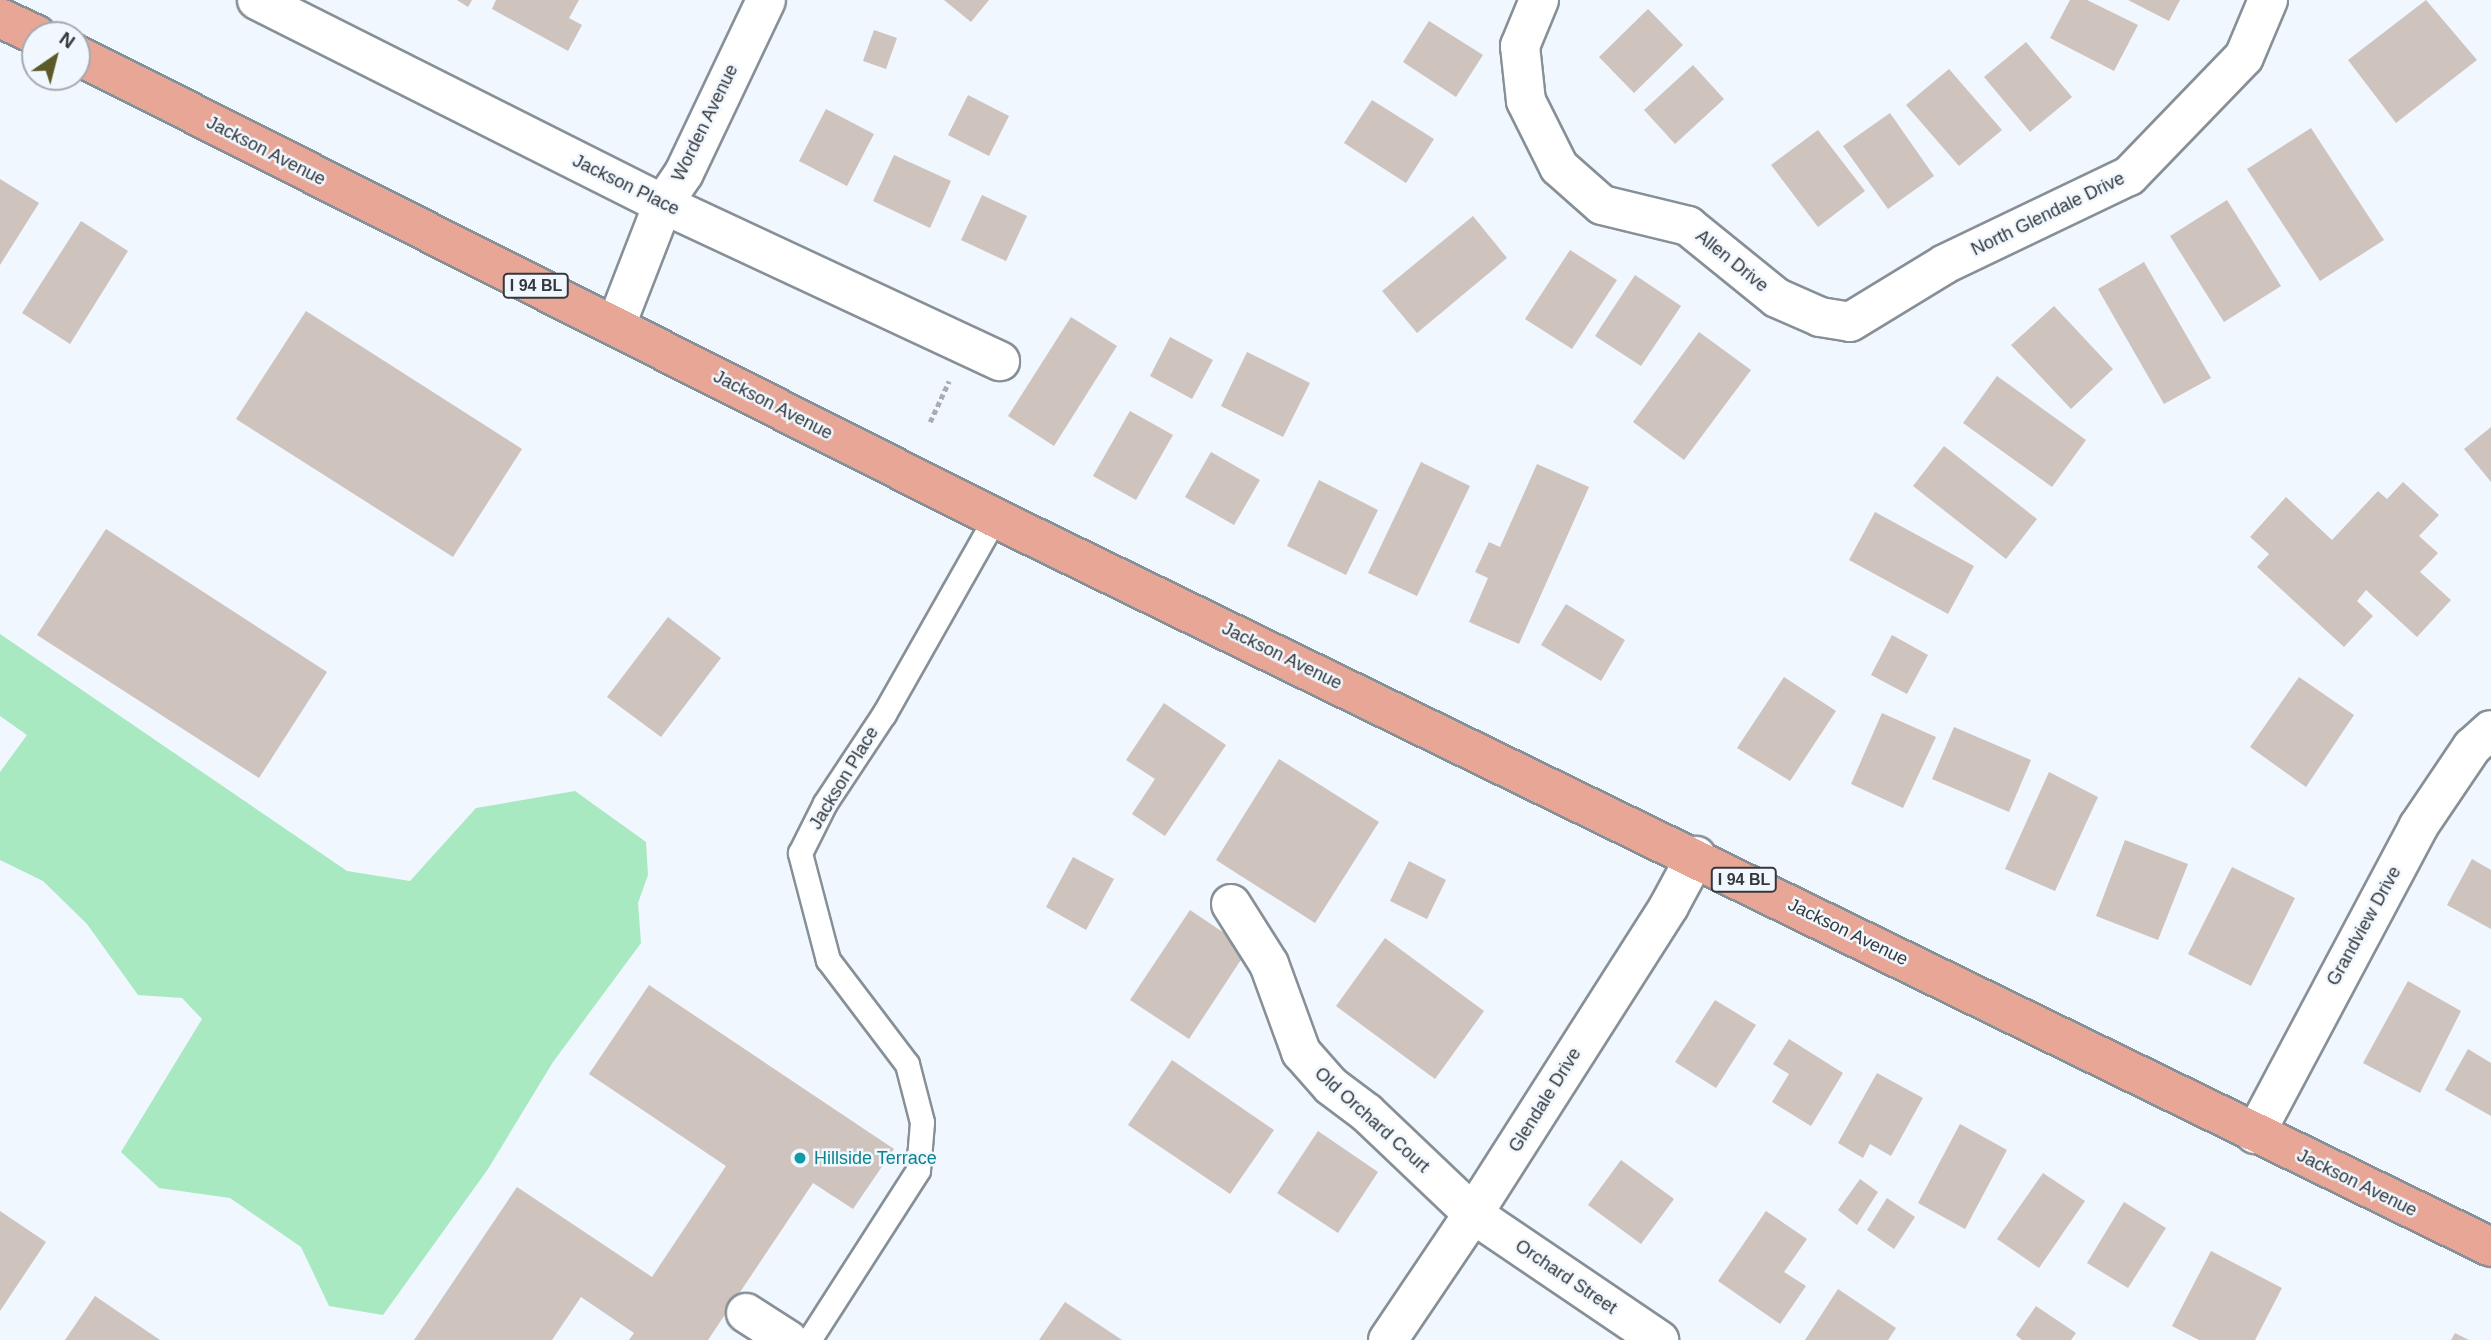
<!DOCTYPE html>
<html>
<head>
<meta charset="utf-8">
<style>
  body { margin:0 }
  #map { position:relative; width:2491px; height:1340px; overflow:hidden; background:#f0f7fe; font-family:Helvetica,sans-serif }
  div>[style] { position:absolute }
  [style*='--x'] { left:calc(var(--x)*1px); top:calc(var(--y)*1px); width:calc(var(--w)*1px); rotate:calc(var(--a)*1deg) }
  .green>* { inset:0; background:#a8e9c1 }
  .building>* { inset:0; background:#cfc3bd }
  .path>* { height:4.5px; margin-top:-2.25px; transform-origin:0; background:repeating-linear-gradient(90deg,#a8adb3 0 5px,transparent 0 8.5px) }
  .roads { filter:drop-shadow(2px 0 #879097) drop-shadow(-2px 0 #879097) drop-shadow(0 2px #879097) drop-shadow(0 -2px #879097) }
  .lane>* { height:23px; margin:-11.5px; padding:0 11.5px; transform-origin:11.5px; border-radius:11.5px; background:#fff }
  .street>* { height:38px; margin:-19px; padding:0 19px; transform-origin:19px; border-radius:19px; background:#fff }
  .primary>* { height:38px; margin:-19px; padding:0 19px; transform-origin:19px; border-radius:19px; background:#e8a696 }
  .dots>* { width:19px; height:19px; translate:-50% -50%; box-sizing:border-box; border:4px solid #f0f7fe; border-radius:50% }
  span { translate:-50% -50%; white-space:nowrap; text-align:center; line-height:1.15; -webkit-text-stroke:5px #f0f7fe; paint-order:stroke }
  .shield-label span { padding:2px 5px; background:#f0f7fe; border:2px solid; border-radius:5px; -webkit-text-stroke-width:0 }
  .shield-label { font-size:16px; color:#34383b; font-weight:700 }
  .street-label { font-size:18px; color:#34383b }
  .culture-label { font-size:18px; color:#0d838f }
  .left { translate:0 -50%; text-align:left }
  .north { position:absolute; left:21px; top:21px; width:70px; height:70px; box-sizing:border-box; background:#f0f7fe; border:2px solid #a5abb0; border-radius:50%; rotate:35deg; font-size:19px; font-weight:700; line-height:28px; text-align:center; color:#34383b }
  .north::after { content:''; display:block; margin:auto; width:24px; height:32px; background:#5d5a27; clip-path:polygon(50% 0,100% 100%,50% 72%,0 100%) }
</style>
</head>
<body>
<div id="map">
  <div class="green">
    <i style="clip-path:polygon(0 634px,347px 871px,410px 881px,476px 808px,575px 791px,646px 842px,648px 875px,638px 903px,641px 943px,553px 1062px,488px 1169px,383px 1315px,329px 1306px,301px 1247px,230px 1198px,159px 1188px,121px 1152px,202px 1019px,182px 998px,138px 995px,87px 924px,43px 881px,0 860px,0 772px,27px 735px,0 716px)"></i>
  </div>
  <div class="building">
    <i style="clip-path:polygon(457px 0,472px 0,468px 7px)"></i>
    <i style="clip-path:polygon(496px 0,579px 0,569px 18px,582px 25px,568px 51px,492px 9px)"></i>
    <i style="clip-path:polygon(944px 0,989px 0,971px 22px)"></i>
    <i style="clip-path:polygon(2070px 0,2087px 0,2138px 25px,2114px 71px,2050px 38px)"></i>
    <i style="clip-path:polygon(2128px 0,2180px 0,2169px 21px)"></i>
    <i style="clip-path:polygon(2426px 0,2477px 60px,2396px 123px,2348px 60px)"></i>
    <i style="clip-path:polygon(1648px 9px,1683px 45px,1634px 93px,1599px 57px)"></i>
    <i style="clip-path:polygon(1429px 21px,1483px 55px,1456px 97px,1403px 62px)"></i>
    <i style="clip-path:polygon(874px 30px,897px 38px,886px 69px,863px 61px)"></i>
    <i style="clip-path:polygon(2026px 42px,2072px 97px,2030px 132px,1984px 77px)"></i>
    <i style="clip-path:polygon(1693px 65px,1724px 99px,1675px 144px,1644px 110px)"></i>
    <i style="clip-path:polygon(1949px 69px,2002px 130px,1959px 166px,1906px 105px)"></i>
    <i style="clip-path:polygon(968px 95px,1009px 116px,989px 156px,948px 135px)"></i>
    <i style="clip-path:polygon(1372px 100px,1434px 139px,1406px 183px,1344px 143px)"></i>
    <i style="clip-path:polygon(826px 109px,874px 134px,847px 186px,799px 161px)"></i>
    <i style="clip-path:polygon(1890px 113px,1934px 176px,1888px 209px,1843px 146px)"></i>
    <i style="clip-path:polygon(2311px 128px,2384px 240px,2320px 281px,2247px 169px)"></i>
    <i style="clip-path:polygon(1818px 130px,1865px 191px,1818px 227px,1771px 165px)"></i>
    <i style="clip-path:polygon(894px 155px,951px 181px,930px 228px,873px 201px)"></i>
    <i style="clip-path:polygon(0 179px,39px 203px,0 265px)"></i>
    <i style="clip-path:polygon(982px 195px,1027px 216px,1006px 261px,961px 240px)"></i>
    <i style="clip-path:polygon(2227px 200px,2281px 286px,2224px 322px,2170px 236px)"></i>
    <i style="clip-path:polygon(1473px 216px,1507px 258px,1417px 333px,1382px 291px)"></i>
    <i style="clip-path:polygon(81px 221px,128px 251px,70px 344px,22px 313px)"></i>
    <i style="clip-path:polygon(1570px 250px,1617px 280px,1572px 349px,1525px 319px)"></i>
    <i style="clip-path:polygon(2144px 262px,2211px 378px,2164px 404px,2098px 289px)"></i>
    <i style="clip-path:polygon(1635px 275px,1681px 306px,1641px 366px,1595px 336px)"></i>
    <i style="clip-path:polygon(2054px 306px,2113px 369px,2071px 409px,2011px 345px)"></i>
    <i style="clip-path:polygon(306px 311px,522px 449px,453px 557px,236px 419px)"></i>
    <i style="clip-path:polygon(1071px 317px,1117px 346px,1054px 446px,1008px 416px)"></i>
    <i style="clip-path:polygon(1699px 332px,1751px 370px,1684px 460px,1633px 422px)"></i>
    <i style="clip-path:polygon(1170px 337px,1213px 360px,1192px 399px,1150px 376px)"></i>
    <i style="clip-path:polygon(1247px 352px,1310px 383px,1283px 437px,1221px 406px)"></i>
    <i style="clip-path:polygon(1997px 376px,2086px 440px,2052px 487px,1963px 423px)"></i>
    <i style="clip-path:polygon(1130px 411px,1173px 435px,1136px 500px,1093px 476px)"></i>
    <i style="clip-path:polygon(2491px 427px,2491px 482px,2464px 449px)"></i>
    <i style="clip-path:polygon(1944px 446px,2037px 519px,2006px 559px,1913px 486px)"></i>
    <i style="clip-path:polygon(1211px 452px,1260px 480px,1234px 525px,1185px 497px)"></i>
    <i style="clip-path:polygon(1421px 462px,1470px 486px,1417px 596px,1368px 573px)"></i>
    <i style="clip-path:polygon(1537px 464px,1589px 487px,1519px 644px,1469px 622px,1488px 578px,1475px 572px,1489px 542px,1500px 547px)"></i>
    <i style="clip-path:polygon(1319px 480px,1378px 510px,1346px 575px,1287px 546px)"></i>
    <i style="clip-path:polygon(2403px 482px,2439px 515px,2419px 536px,2438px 553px,2420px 572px,2451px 600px,2417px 637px,2366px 590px,2357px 601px,2373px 616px,2344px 647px,2257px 567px,2269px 554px,2250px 537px,2286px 497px,2332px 540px,2378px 491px,2387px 499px)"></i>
    <i style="clip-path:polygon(1875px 512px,1974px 566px,1948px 614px,1849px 560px)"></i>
    <i style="clip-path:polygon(106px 529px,327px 672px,259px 778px,37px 635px)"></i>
    <i style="clip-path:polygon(1566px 604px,1625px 640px,1601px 681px,1541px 645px)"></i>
    <i style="clip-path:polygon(668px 617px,721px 658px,661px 737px,607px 697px)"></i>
    <i style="clip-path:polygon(1892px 635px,1928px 655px,1907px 694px,1871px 675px)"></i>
    <i style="clip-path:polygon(1784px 677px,1836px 711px,1790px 781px,1737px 748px)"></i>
    <i style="clip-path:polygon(2299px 677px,2354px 715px,2306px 787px,2250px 747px)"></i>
    <i style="clip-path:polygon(1164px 703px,1226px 745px,1165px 836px,1132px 814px,1155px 779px,1126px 760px)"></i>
    <i style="clip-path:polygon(1882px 713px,1936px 737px,1903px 808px,1851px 784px)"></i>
    <i style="clip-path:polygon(1954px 727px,2031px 760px,2009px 812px,1932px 779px)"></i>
    <i style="clip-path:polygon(1279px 759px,1379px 822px,1315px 923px,1216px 860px)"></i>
    <i style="clip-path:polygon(2049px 772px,2098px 797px,2055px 891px,2005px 869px)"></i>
    <i style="clip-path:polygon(2125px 840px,2188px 864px,2158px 940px,2096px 916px)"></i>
    <i style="clip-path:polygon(1073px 857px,1114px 879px,1086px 930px,1046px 907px)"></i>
    <i style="clip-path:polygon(2472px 859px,2491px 870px,2491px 929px,2447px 905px)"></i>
    <i style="clip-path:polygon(1409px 861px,1446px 880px,1427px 919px,1390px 901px)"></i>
    <i style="clip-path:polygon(2232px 867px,2295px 898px,2251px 986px,2188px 954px)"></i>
    <i style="clip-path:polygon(1190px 910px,1248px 949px,1189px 1039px,1130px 1000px)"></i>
    <i style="clip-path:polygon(1385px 938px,1484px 1011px,1435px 1079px,1336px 1006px)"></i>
    <i style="clip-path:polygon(2408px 981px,2461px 1011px,2420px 1093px,2363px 1063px)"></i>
    <i style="clip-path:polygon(649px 985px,894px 1149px,853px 1209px,813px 1183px,708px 1340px,629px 1340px,634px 1333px,581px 1297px,552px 1340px,414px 1340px,517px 1187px,652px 1277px,726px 1166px,589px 1074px)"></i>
    <i style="clip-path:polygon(1715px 1000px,1756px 1025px,1716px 1088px,1675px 1062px)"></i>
    <i style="clip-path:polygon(1789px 1039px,1843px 1073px,1811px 1126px,1772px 1102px,1789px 1074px,1773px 1064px)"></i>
    <i style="clip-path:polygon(2468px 1049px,2491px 1063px,2491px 1116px,2445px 1090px)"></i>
    <i style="clip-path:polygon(1172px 1060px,1274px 1130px,1230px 1194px,1128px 1125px)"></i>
    <i style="clip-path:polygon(1877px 1073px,1923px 1098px,1891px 1156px,1870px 1144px,1863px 1158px,1838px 1143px)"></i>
    <i style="clip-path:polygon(1960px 1124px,2007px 1150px,1965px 1229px,1918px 1203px)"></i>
    <i style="clip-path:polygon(1318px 1131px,1378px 1172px,1338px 1233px,1277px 1193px)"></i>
    <i style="clip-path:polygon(1621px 1160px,1674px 1199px,1641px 1244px,1588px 1205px)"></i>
    <i style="clip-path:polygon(2043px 1173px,2085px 1201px,2039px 1268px,1997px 1239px)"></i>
    <i style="clip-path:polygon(1860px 1179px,1878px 1192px,1857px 1225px,1838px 1210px)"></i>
    <i style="clip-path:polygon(1887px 1198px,1915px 1217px,1894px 1249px,1867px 1230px)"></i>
    <i style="clip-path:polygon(2124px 1202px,2166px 1228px,2128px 1288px,2087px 1263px)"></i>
    <i style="clip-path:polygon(0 1211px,46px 1242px,0 1311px)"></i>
    <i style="clip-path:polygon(1766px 1211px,1807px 1239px,1784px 1272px,1806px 1286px,1780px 1324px,1718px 1281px)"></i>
    <i style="clip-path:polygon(2211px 1251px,2282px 1288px,2255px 1340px,2199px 1340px,2172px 1326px)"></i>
    <i style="clip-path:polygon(1838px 1289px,1896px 1328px,1888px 1340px,1805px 1340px)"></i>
    <i style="clip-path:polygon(95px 1296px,160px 1340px,65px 1340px)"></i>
    <i style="clip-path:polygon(1065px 1302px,1122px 1340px,1039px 1340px)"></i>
    <i style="clip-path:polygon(2036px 1306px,2076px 1333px,2071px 1340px,2022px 1340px,2016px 1335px)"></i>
    <i style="clip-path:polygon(2455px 1333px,2469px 1340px,2451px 1340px)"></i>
  </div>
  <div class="path">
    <i style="--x:930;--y:422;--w:45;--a:-65.1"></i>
  </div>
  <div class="roads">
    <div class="lane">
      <i style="--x:809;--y:1340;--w:202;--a:-57.3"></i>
      <i style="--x:918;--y:1170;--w:48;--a:-85.2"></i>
      <i style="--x:922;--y:1122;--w:60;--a:-104.5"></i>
      <i style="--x:907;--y:1064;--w:131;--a:-127.2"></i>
      <i style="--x:828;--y:960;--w:111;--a:-104.7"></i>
      <i style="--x:800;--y:853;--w:56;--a:-63.4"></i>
      <i style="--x:825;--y:803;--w:107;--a:-56.5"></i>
      <i style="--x:884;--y:714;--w:225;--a:-60.5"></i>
    </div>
    <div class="street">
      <i style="--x:257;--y:0;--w:454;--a:26.7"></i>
      <i style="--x:663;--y:204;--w:372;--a:25"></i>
      <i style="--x:1539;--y:0;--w:50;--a:112.4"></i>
      <i style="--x:1520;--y:46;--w:55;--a:83.8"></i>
      <i style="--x:1526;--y:101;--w:74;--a:63.4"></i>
      <i style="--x:1559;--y:167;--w:57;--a:41.5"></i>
      <i style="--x:1602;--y:205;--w:89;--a:13.7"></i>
      <i style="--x:1688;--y:226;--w:114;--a:39"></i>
      <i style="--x:1777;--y:298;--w:47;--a:23.8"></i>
      <i style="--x:1820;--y:317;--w:30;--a:9"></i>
      <i style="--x:1850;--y:322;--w:111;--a:-31.4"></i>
      <i style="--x:1945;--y:264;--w:204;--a:-25.6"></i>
      <i style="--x:2129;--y:176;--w:165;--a:-46"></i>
      <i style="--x:2244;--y:57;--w:62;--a:-67.2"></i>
      <i style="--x:616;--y:325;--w:130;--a:-68.8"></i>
      <i style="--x:663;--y:204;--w:37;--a:-56"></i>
      <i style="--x:684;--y:173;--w:191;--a:-64.6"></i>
      <i style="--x:1231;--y:904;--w:71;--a:57.7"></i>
      <i style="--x:1269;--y:964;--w:94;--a:70"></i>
      <i style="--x:1301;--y:1052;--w:45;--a:48.6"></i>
      <i style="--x:1331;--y:1086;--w:45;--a:36.9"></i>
      <i style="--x:1367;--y:1113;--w:146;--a:43.6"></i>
      <i style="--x:1473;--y:1214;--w:225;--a:34.1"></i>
      <i style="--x:2255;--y:1134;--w:348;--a:-62"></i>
      <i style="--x:2418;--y:827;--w:97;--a:-56"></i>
      <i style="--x:2472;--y:747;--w:25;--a:-42"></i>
      <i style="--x:746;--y:1313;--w:50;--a:32.7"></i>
      <i style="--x:1388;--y:1340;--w:152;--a:-56"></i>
      <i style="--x:1473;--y:1214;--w:365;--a:-57.5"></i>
      <i style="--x:1669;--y:906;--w:57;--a:-61.6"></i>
    </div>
    <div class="primary">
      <i style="--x:0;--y:18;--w:40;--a:25"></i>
      <i style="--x:77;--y:55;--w:1028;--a:26.76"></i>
      <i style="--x:995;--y:518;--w:1664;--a:25.98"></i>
    </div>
  </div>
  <div class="dots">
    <i style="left:800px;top:1158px;background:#0f9aa8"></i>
  </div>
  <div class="shield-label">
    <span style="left:536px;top:286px">I 94 BL</span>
    <span style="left:1744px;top:880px">I 94 BL</span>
  </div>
  <div class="street-label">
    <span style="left:705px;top:123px;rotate:-64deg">Worden Avenue</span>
    <span style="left:266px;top:151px;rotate:27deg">Jackson Avenue</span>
    <span style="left:626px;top:185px;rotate:26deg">Jackson Place</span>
    <span style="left:2048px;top:214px;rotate:-26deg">North Glendale Drive</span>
    <span style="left:1732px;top:261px;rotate:39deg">Allen Drive</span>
    <span style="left:773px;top:405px;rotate:27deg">Jackson Avenue</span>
    <span style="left:1282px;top:656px;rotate:26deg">Jackson Avenue</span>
    <span style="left:844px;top:778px;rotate:-59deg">Jackson Place</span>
    <span style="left:2364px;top:926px;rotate:-61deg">Grandview Drive</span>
    <span style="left:1848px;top:932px;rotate:26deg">Jackson Avenue</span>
    <span style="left:1545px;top:1100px;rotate:-58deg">Glendale Drive</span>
    <span style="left:1372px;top:1120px;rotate:42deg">Old Orchard Court</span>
    <span style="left:2357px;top:1183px;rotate:26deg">Jackson Avenue</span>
    <span style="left:1566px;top:1277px;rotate:34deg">Orchard Street</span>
  </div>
  <div class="culture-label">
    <span class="left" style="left:814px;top:1158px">Hillside Terrace</span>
  </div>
  <div class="north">N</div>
</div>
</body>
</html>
